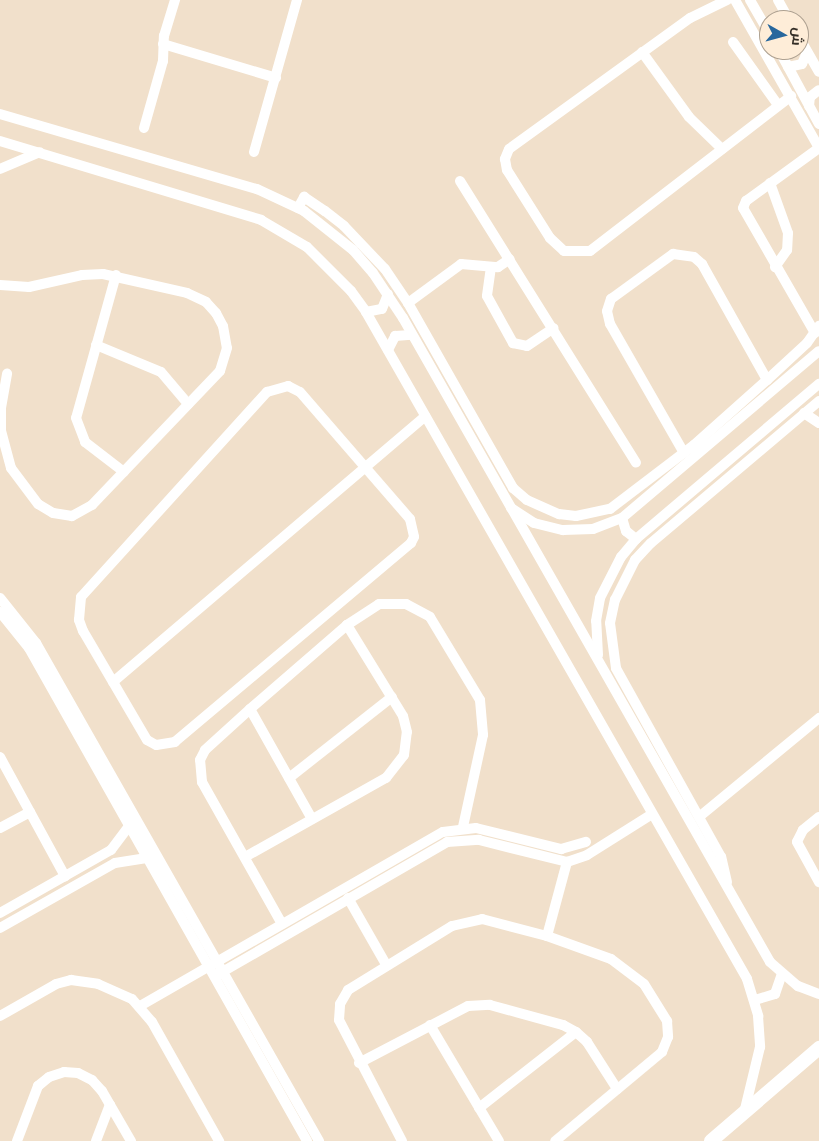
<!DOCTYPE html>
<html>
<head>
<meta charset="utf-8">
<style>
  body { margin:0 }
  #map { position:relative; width:819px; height:1141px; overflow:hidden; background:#f1e0cb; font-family:"Open Sans",Cairo,sans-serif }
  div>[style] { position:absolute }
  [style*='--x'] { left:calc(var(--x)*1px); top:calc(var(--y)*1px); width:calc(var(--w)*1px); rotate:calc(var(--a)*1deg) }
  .minor>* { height:10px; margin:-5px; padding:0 5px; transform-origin:5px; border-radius:5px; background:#fff }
  .secondary>* { height:14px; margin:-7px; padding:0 7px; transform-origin:7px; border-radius:7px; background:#fff }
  span { translate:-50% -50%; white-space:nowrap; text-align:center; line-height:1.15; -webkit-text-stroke:4.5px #feedd8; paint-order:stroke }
  .north { position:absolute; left:759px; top:10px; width:50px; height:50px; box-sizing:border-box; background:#feedd8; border:1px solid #aea191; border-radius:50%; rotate:97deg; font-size:14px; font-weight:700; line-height:20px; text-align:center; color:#352f27 }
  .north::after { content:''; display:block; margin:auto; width:18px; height:22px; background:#27679d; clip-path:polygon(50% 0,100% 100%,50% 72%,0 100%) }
</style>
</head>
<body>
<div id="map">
  <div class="minor">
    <i style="--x:727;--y:0;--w:41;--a:154.1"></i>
    <i style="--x:690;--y:18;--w:223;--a:144.1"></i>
    <i style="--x:509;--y:149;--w:11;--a:112"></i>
    <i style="--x:505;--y:159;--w:11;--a:80"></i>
    <i style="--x:507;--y:170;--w:80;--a:57.7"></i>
    <i style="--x:550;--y:238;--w:19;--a:43"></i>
    <i style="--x:564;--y:251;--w:26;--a:0"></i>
    <i style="--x:590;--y:251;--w:254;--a:-37.6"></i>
    <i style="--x:735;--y:0;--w:170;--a:60.4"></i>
    <i style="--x:750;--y:0;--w:38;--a:60"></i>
    <i style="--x:778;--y:0;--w:23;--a:61"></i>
    <i style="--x:799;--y:37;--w:40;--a:60.3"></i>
    <i style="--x:733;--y:42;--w:77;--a:54.5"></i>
    <i style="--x:163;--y:44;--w:118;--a:16.7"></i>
    <i style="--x:779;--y:50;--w:84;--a:61.6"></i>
    <i style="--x:642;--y:52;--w:80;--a:54.1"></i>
    <i style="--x:689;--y:117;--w:46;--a:44.1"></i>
    <i style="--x:788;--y:67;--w:14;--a:-12"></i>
    <i style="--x:802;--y:64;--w:13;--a:-67"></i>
    <i style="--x:809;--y:106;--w:9;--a:-84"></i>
    <i style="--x:810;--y:97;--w:11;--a:-38"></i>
    <i style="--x:0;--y:114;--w:268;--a:16.3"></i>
    <i style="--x:257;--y:189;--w:52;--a:25.1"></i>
    <i style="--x:304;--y:211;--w:63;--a:38.5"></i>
    <i style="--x:353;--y:250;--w:30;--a:49"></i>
    <i style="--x:373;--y:273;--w:54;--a:56.3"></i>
    <i style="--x:403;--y:318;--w:741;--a:60.32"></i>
    <i style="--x:770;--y:962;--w:37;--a:41"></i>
    <i style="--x:798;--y:986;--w:22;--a:21"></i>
    <i style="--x:144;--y:128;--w:70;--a:-74.2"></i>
    <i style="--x:163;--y:61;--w:25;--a:-88"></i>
    <i style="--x:164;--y:36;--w:38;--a:-73"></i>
    <i style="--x:0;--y:141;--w:273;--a:16.8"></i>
    <i style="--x:261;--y:220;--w:53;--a:30.4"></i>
    <i style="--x:307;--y:247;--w:62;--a:45"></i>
    <i style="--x:351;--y:291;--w:26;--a:54"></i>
    <i style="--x:366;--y:312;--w:768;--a:60.26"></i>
    <i style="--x:747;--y:979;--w:39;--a:73"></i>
    <i style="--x:758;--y:1016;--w:31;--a:86"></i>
    <i style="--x:760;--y:1047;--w:68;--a:103.6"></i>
    <i style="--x:254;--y:152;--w:158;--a:-74.2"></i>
    <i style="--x:0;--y:169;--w:43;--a:-23"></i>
    <i style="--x:460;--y:181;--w:332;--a:58"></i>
    <i style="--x:770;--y:183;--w:53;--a:70.2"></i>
    <i style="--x:788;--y:233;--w:17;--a:93"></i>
    <i style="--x:787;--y:250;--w:21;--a:125"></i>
    <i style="--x:298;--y:208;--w:13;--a:-61"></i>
    <i style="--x:304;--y:197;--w:25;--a:34"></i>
    <i style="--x:325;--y:211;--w:24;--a:38"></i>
    <i style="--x:344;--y:226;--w:59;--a:46.4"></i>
    <i style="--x:385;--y:269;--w:41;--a:55.9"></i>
    <i style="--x:408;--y:303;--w:213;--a:60.4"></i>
    <i style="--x:513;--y:488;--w:18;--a:41"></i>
    <i style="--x:527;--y:500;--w:35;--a:24"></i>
    <i style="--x:559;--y:514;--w:17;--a:7"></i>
    <i style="--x:576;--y:516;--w:35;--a:-12"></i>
    <i style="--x:610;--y:509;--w:106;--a:-37.3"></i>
    <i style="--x:694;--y:445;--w:98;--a:-41.7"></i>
    <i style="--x:767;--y:380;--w:54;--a:-42.8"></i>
    <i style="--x:807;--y:343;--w:21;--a:-55"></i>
    <i style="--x:491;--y:267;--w:29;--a:98"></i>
    <i style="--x:487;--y:296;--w:54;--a:61"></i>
    <i style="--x:513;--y:343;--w:14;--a:12"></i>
    <i style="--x:527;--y:346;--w:32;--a:-34"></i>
    <i style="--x:116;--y:275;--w:148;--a:105.6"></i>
    <i style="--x:76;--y:418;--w:26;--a:69"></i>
    <i style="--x:85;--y:442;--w:49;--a:37.6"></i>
    <i style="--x:0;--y:285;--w:29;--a:4"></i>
    <i style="--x:29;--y:287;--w:54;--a:-12.8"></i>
    <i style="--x:82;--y:275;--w:21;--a:-3"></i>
    <i style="--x:103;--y:274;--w:86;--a:12.7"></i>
    <i style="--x:187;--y:293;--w:21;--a:25"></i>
    <i style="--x:206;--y:302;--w:15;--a:48"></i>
    <i style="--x:216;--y:313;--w:15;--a:62"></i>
    <i style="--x:223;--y:326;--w:22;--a:80"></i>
    <i style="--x:227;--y:348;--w:24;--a:107"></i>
    <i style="--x:220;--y:371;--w:185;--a:133.7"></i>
    <i style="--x:92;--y:505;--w:23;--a:151"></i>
    <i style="--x:72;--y:516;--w:19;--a:-171"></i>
    <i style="--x:53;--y:513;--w:17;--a:-149"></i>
    <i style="--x:38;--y:504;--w:45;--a:-126.9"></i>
    <i style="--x:11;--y:468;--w:39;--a:-105"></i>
    <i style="--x:1;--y:430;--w:22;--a:-90"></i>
    <i style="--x:1;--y:408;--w:35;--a:-80"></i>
    <i style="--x:408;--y:303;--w:66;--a:-36.3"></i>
    <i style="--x:461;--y:264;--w:37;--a:5"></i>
    <i style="--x:498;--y:267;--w:14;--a:-34"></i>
    <i style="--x:366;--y:312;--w:16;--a:-11"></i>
    <i style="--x:382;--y:309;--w:16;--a:-68"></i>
    <i style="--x:815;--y:333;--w:144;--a:-119.9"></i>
    <i style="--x:743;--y:208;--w:8;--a:-67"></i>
    <i style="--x:746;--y:201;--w:90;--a:-36"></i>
    <i style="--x:96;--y:345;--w:70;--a:22.6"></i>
    <i style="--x:161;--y:372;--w:42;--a:49.8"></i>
    <i style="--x:388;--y:350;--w:16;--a:-63"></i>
    <i style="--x:395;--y:336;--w:16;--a:-4"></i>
    <i style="--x:288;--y:386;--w:13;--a:27"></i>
    <i style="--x:300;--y:392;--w:168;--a:49.1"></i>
    <i style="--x:410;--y:519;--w:18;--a:77"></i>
    <i style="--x:414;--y:537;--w:7;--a:117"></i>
    <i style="--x:411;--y:543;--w:309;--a:139.9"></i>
    <i style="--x:175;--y:742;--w:19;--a:171"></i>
    <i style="--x:156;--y:745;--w:10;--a:-151"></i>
    <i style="--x:147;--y:740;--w:126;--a:-120.4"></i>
    <i style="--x:83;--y:631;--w:12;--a:-110"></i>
    <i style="--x:79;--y:620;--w:23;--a:-85"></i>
    <i style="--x:81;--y:597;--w:277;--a:-47.8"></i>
    <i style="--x:267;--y:392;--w:22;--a:-16"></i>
    <i style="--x:804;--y:413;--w:18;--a:34"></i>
    <i style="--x:684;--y:453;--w:149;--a:-119.8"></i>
    <i style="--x:610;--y:324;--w:13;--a:-103"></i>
    <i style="--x:607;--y:311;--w:13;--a:-72"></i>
    <i style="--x:611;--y:299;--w:77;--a:-36"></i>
    <i style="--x:673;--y:254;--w:21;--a:8"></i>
    <i style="--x:694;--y:257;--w:11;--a:41"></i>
    <i style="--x:702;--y:264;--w:133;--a:60.7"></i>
    <i style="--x:511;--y:508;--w:27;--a:33"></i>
    <i style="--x:534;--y:523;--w:30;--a:14"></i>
    <i style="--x:563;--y:530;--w:30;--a:-2"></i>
    <i style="--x:593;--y:529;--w:31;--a:-21"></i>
    <i style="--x:622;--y:518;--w:258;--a:-40.3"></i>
    <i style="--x:622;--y:518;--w:14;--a:73"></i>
    <i style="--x:626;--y:531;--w:13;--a:39"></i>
    <i style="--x:0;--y:598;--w:58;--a:51.3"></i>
    <i style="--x:36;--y:643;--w:573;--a:60.39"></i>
    <i style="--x:0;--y:612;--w:46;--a:51.1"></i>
    <i style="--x:29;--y:648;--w:566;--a:60.58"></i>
    <i style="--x:598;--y:655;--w:34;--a:-93"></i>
    <i style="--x:596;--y:621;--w:23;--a:-80"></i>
    <i style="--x:600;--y:598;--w:46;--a:-62.9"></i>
    <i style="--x:621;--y:557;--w:23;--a:-50"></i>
    <i style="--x:636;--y:539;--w:240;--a:-40.3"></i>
    <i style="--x:113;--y:682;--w:410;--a:-40.4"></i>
    <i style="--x:250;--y:709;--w:126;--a:60.6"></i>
    <i style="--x:0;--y:757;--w:136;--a:61.4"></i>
    <i style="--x:289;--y:778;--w:131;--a:-38.2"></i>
    <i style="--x:699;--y:817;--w:156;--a:-39.5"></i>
    <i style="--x:819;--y:817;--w:21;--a:141"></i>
    <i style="--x:803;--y:830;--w:13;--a:117"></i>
    <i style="--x:797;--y:842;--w:46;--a:61.2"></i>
    <i style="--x:0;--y:828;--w:34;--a:-28"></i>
    <i style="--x:245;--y:857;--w:162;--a:-29.3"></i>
    <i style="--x:386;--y:778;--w:29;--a:-52"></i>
    <i style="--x:404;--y:755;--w:23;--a:-83"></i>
    <i style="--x:407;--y:732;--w:16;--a:-104"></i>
    <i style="--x:403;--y:716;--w:107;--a:-121.6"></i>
    <i style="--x:727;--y:882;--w:26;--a:-103"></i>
    <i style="--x:721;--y:857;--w:216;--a:-119.1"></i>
    <i style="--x:616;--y:668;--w:45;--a:-97.6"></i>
    <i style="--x:610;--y:623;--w:24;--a:-78"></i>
    <i style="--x:615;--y:600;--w:45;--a:-63.4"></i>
    <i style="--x:635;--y:560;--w:23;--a:-47"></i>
    <i style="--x:651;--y:543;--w:220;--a:-40.2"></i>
    <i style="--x:348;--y:898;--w:78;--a:60.2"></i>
    <i style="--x:0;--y:913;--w:128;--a:-29.6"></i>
    <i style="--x:111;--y:850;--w:30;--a:-53"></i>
    <i style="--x:282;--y:924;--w:163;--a:-119.4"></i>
    <i style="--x:202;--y:782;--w:22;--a:-95"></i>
    <i style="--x:200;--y:760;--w:11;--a:-63"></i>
    <i style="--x:205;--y:750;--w:61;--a:-42.3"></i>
    <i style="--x:250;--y:709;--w:128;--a:-40.9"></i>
    <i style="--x:347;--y:625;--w:38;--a:-33"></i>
    <i style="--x:379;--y:604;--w:27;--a:0"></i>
    <i style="--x:406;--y:604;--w:27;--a:28"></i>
    <i style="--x:430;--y:617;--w:97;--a:58.9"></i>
    <i style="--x:480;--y:700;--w:35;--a:85"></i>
    <i style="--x:483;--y:735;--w:94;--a:102.3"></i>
    <i style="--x:0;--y:928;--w:132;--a:-29.5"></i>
    <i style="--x:115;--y:863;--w:32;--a:-9"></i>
    <i style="--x:547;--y:936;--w:77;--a:-74.9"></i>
    <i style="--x:217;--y:975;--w:266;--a:-30"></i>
    <i style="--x:447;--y:842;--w:32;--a:-4"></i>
    <i style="--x:479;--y:840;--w:91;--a:14"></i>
    <i style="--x:567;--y:862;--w:21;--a:-19"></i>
    <i style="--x:587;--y:855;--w:77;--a:-32.2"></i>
    <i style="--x:755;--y:1000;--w:21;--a:-17"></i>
    <i style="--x:775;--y:994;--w:21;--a:-71"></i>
    <i style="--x:140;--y:1006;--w:349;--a:-29.9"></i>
    <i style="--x:443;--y:832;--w:33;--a:-7"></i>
    <i style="--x:476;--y:828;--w:88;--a:13.9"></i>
    <i style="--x:561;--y:849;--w:26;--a:-16"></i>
    <i style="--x:0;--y:1016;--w:64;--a:-29.7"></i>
    <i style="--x:56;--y:984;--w:16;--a:-15"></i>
    <i style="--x:71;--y:980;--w:27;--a:8"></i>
    <i style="--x:98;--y:984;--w:37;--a:24"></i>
    <i style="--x:132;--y:999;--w:30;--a:49"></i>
    <i style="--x:152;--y:1022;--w:137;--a:60.6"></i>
    <i style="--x:430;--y:1025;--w:135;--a:59.3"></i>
    <i style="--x:359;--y:1063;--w:123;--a:-27.6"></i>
    <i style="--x:468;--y:1006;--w:22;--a:-3"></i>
    <i style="--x:490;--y:1005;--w:76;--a:15.3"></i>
    <i style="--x:563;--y:1025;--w:15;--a:28"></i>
    <i style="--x:576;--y:1032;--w:15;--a:42"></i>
    <i style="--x:587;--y:1042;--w:56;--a:57.4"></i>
    <i style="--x:479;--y:1108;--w:123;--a:-38.1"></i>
    <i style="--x:17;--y:1141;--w:59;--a:-69.1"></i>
    <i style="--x:38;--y:1086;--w:14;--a:-39"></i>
    <i style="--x:49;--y:1077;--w:16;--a:-18"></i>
    <i style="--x:64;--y:1072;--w:14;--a:4"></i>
    <i style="--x:78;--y:1073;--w:16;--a:27"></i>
    <i style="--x:92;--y:1080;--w:15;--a:48"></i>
    <i style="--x:102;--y:1091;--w:58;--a:59.9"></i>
    <i style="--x:96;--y:1141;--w:39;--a:-69"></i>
    <i style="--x:402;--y:1141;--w:136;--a:-117.5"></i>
    <i style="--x:339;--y:1020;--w:16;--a:-86"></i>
    <i style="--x:340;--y:1004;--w:16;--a:-60"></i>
    <i style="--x:348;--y:990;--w:122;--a:-31.6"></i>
    <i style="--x:452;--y:926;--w:31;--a:-13"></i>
    <i style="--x:482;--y:919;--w:67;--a:14.7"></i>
    <i style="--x:547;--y:936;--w:68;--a:19.8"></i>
    <i style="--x:611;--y:959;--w:41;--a:37.1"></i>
    <i style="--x:644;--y:984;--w:44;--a:58.1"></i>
    <i style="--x:667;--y:1021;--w:16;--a:86"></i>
    <i style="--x:668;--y:1037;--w:16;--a:112"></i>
    <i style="--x:662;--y:1052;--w:139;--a:140.2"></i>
  </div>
  <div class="secondary">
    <i style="--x:711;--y:1141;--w:143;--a:-40.7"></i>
  </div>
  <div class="north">ش</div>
</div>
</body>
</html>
